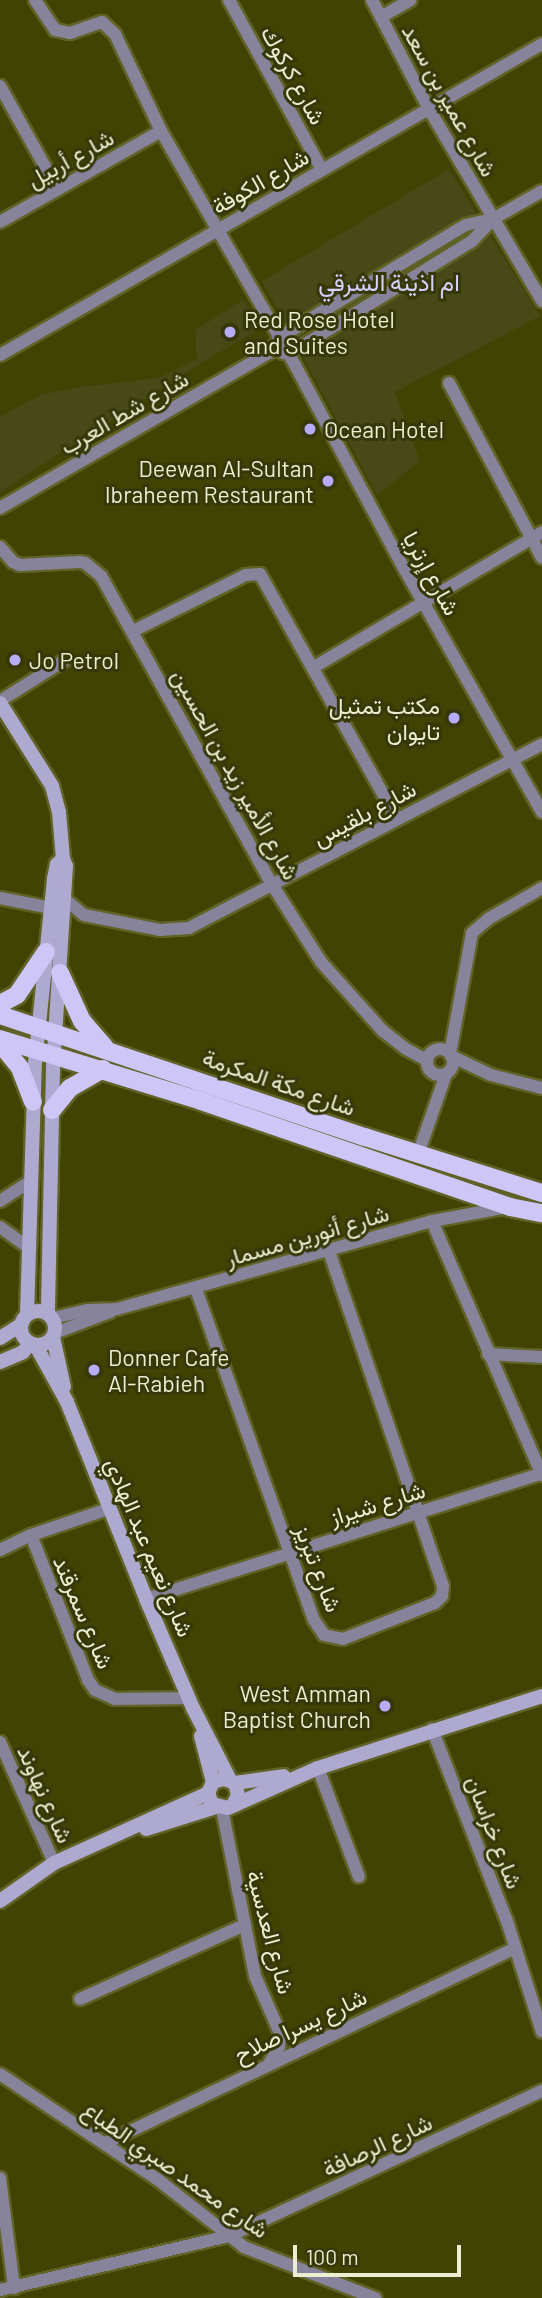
<!DOCTYPE html>
<html>
<head>
<meta charset="utf-8">
<style>
  body { margin:0 }
  #map { position:relative; width:542px; height:2298px; overflow:hidden; background:#414302; font-family:Barlow,Vazirmatn,sans-serif }
  div>[style] { position:absolute }
  [style*='--x'] { left:calc(var(--x)*1px); top:calc(var(--y)*1px); width:calc(var(--w)*1px); rotate:calc(var(--a)*1deg) }
  .built>* { inset:0; background:#474916 }
  .roads { filter:drop-shadow(2px 0 #606227) drop-shadow(-2px 0 #606227) drop-shadow(0 2px #606227) drop-shadow(0 -2px #606227) }
  .street>* { height:12px; margin:-6px; padding:0 6px; transform-origin:6px; border-radius:6px; background:#87839b }
  .street>.ring { margin:-6px; padding:0; box-sizing:content-box; background:none; border:12px solid #87839b; border-radius:50% }
  .secondary>* { height:14px; margin:-7px; padding:0 7px; transform-origin:7px; border-radius:7px; background:#aea9cf }
  .secondary>.ring { margin:-7px; padding:0; box-sizing:content-box; background:none; border:14px solid #aea9cf; border-radius:50% }
  .primary>* { height:18px; margin:-9px; padding:0 9px; transform-origin:9px; border-radius:9px; background:#cdc6f7 }
  .dots>* { width:19px; height:19px; translate:-50% -50%; box-sizing:border-box; border:4px solid #36380a; border-radius:50% }
  span { translate:-50% -50%; white-space:nowrap; text-align:center; line-height:1.15; -webkit-text-stroke:6px #36380a; paint-order:stroke }
  .street-label { font-size:23px; color:#ebeed0 }
  .poi-label { font-size:23px; color:#ebeed0 }
  .left { translate:0 -50%; text-align:left }
  .right { translate:-100% -50%; text-align:right }
  .neighbourhood-label { font-size:24px; color:#d6d0fc }
  .scale { position:absolute; left:293px; top:2245px; width:168px; height:32px; box-sizing:border-box; border:4px solid #ebeed0; border-top:0; padding-left:9px; font-size:21px; line-height:24px; white-space:nowrap; color:#ebeed0; -webkit-text-stroke:5px #36380a; paint-order:stroke }
</style>
</head>
<body>
<div id="map">
  <div class="built">
    <i style="clip-path:polygon(449px 169px,540px 316px,395px 392px,420px 461px,377px 495px,262px 281px)"></i>
    <i style="clip-path:polygon(243px 300px,262px 328px,207px 359px,0 492px,0 417px,40px 395px,78px 387px,159px 378px,197px 359px,195px 330px)"></i>
  </div>
  <div class="roads">
    <div class="street">
      <i style="--x:35;--y:0;--w:36;--a:56"></i>
      <i style="--x:55;--y:30;--w:15;--a:11"></i>
      <i style="--x:70;--y:33;--w:34;--a:-19"></i>
      <i style="--x:102;--y:22;--w:18;--a:43"></i>
      <i style="--x:115;--y:34;--w:107;--a:64.6"></i>
      <i style="--x:161;--y:131;--w:257;--a:60.1"></i>
      <i style="--x:289;--y:354;--w:245;--a:61.8"></i>
      <i style="--x:405;--y:570;--w:278;--a:60.5"></i>
      <i style="--x:229;--y:0;--w:194;--a:61.3"></i>
      <i style="--x:372;--y:0;--w:123;--a:62.4"></i>
      <i style="--x:429;--y:109;--w:223;--a:59.5"></i>
      <i style="--x:381;--y:17;--w:34;--a:-30"></i>
      <i style="--x:0;--y:86;--w:117;--a:60.8"></i>
      <i style="--x:0;--y:222;--w:185;--a:-29.5"></i>
      <i style="--x:283;--y:353;--w:6;--a:9"></i>
      <i style="--x:289;--y:354;--w:215;--a:-31.7"></i>
      <i style="--x:472;--y:241;--w:30;--a:-46"></i>
      <i style="--x:493;--y:219;--w:56;--a:-29.7"></i>
      <i style="--x:0;--y:355;--w:625;--a:-29.85"></i>
      <i style="--x:449;--y:383;--w:198;--a:62"></i>
      <i style="--x:0;--y:508;--w:312;--a:-30"></i>
      <i style="--x:270;--y:352;--w:18;--a:-56"></i>
      <i style="--x:280;--y:337;--w:217;--a:-31.1"></i>
      <i style="--x:466;--y:225;--w:28;--a:-13"></i>
      <i style="--x:0;--y:547;--w:20;--a:49"></i>
      <i style="--x:13;--y:562;--w:8;--a:23"></i>
      <i style="--x:20;--y:565;--w:59;--a:-2.9"></i>
      <i style="--x:79;--y:562;--w:6;--a:9"></i>
      <i style="--x:85;--y:563;--w:21;--a:39"></i>
      <i style="--x:101;--y:576;--w:355;--a:61"></i>
      <i style="--x:273;--y:886;--w:90;--a:57.7"></i>
      <i style="--x:321;--y:962;--w:93;--a:48.1"></i>
      <i style="--x:383;--y:1031;--w:29;--a:38"></i>
      <i style="--x:406;--y:1049;--w:24;--a:28"></i>
      <i style="--x:133;--y:631;--w:126;--a:-26.4"></i>
      <i style="--x:246;--y:575;--w:14;--a:-4"></i>
      <i style="--x:260;--y:574;--w:281;--a:60.8"></i>
      <i style="--x:314;--y:667;--w:265;--a:-30.6"></i>
      <i style="--x:0;--y:701;--w:77;--a:-32.2"></i>
      <i style="--x:0;--y:898;--w:52;--a:11.1"></i>
      <i style="--x:66;--y:900;--w:23;--a:40"></i>
      <i style="--x:84;--y:915;--w:77;--a:11.2"></i>
      <i style="--x:160;--y:930;--w:29;--a:-4"></i>
      <i style="--x:189;--y:928;--w:398;--a:-27.5"></i>
      <i class="ring" style="left:427px;top:1049px;width:14px;height:14px"></i>
      <i style="--x:450;--y:1054;--w:123;--a:-79.7"></i>
      <i style="--x:472;--y:933;--w:21;--a:-41"></i>
      <i style="--x:488;--y:919;--w:62;--a:-29.9"></i>
      <i style="--x:451;--y:1056;--w:44;--a:25.4"></i>
      <i style="--x:491;--y:1075;--w:53;--a:14.3"></i>
      <i style="--x:418;--y:1154;--w:85;--a:-70.7"></i>
      <i style="--x:0;--y:1201;--w:38;--a:-33"></i>
      <i style="--x:432;--y:1221;--w:277;--a:66.6"></i>
      <i style="--x:0;--y:1227;--w:36;--a:36"></i>
      <i style="--x:196;--y:1289;--w:351;--a:70.4"></i>
      <i style="--x:314;--y:1620;--w:18;--a:56"></i>
      <i style="--x:324;--y:1635;--w:19;--a:12"></i>
      <i style="--x:343;--y:1639;--w:99;--a:-21.4"></i>
      <i style="--x:435;--y:1603;--w:10;--a:-45"></i>
      <i style="--x:442;--y:1596;--w:10;--a:-84"></i>
      <i style="--x:443;--y:1586;--w:354;--a:-108.8"></i>
      <i style="--x:53;--y:1318;--w:36;--a:-13"></i>
      <i style="--x:88;--y:1310;--w:29;--a:-2"></i>
      <i style="--x:117;--y:1309;--w:327;--a:-15.6"></i>
      <i style="--x:432;--y:1221;--w:77;--a:-10.4"></i>
      <i style="--x:55;--y:1333;--w:59;--a:-20.9"></i>
      <i style="--x:488;--y:1354;--w:54;--a:3.2"></i>
      <i style="--x:108;--y:1509;--w:81;--a:161.3"></i>
      <i style="--x:31;--y:1535;--w:156;--a:68.5"></i>
      <i style="--x:88;--y:1680;--w:12;--a:55"></i>
      <i style="--x:95;--y:1690;--w:22;--a:24"></i>
      <i style="--x:115;--y:1699;--w:74;--a:-0.8"></i>
      <i style="--x:0;--y:1550;--w:34;--a:-26"></i>
      <i style="--x:146;--y:1599;--w:414;--a:-17.6"></i>
      <i style="--x:432;--y:1729;--w:206;--a:68.7"></i>
      <i style="--x:507;--y:1921;--w:116;--a:72.5"></i>
      <i style="--x:0;--y:1742;--w:133;--a:65.9"></i>
      <i style="--x:318;--y:1768;--w:116;--a:69.4"></i>
      <i style="--x:222;--y:1809;--w:170;--a:78.8"></i>
      <i style="--x:255;--y:1976;--w:62;--a:66.3"></i>
      <i style="--x:280;--y:2033;--w:14;--a:94"></i>
      <i style="--x:279;--y:2047;--w:17;--a:121"></i>
      <i style="--x:80;--y:1999;--w:181;--a:-24.2"></i>
      <i style="--x:0;--y:2074;--w:189;--a:33.8"></i>
      <i style="--x:157;--y:2179;--w:110;--a:38"></i>
      <i style="--x:244;--y:2247;--w:141;--a:21.3"></i>
      <i style="--x:105;--y:2143;--w:454;--a:-25.4"></i>
      <i style="--x:0;--y:2178;--w:111;--a:82.7"></i>
      <i style="--x:0;--y:2290;--w:235;--a:-13.3"></i>
      <i style="--x:229;--y:2236;--w:345;--a:-24.9"></i>
    </div>
    <div class="secondary">
      <i style="--x:0;--y:703;--w:98;--a:57.9"></i>
      <i style="--x:52;--y:786;--w:27;--a:75"></i>
      <i style="--x:59;--y:812;--w:47;--a:85.1"></i>
      <i style="--x:63;--y:859;--w:8;--a:67"></i>
      <i style="--x:66;--y:866;--w:203;--a:93.7"></i>
      <i style="--x:53;--y:1069;--w:244;--a:91.2"></i>
      <i class="ring" style="left:21px;top:1311px;width:20px;height:20px"></i>
      <i style="--x:27;--y:1314;--w:251;--a:-88.2"></i>
      <i style="--x:35;--y:1063;--w:185;--a:-84.1"></i>
      <i style="--x:54;--y:879;--w:15;--a:-79"></i>
      <i style="--x:57;--y:864;--w:8;--a:-40"></i>
      <i style="--x:53;--y:1337;--w:51;--a:77.6"></i>
      <i style="--x:0;--y:1338;--w:25;--a:-32"></i>
      <i style="--x:36;--y:1346;--w:64;--a:61"></i>
      <i style="--x:67;--y:1402;--w:212;--a:68.1"></i>
      <i style="--x:146;--y:1599;--w:119;--a:66.7"></i>
      <i style="--x:193;--y:1708;--w:81;--a:62.8"></i>
      <i style="--x:0;--y:1362;--w:25;--a:-23"></i>
      <i style="--x:23;--y:1352;--w:11;--a:-49"></i>
      <i style="--x:201;--y:1736;--w:48;--a:75.4"></i>
      <i style="--x:235;--y:1783;--w:49;--a:-8.1"></i>
      <i style="--x:233;--y:1805;--w:11;--a:-63"></i>
      <i style="--x:238;--y:1795;--w:12;--a:-104"></i>
      <i style="--x:235;--y:1783;--w:12;--a:-160"></i>
      <i style="--x:224;--y:1779;--w:11;--a:165"></i>
      <i style="--x:213;--y:1782;--w:12;--a:114"></i>
      <i style="--x:208;--y:1793;--w:12;--a:70"></i>
      <i style="--x:212;--y:1804;--w:16;--a:14"></i>
      <i style="--x:228;--y:1808;--w:98;--a:-24"></i>
      <i style="--x:318;--y:1768;--w:235;--a:-17.8"></i>
      <i style="--x:146;--y:1829;--w:73;--a:-17.4"></i>
      <i style="--x:0;--y:1901;--w:66;--a:-35.1"></i>
      <i style="--x:54;--y:1863;--w:169;--a:-24.4"></i>
    </div>
    <div class="primary">
      <i style="--x:60;--y:973;--w:53;--a:65.4"></i>
      <i style="--x:82;--y:1021;--w:35;--a:49"></i>
      <i style="--x:0;--y:1004;--w:19;--a:-28"></i>
      <i style="--x:17;--y:995;--w:52;--a:-56"></i>
      <i style="--x:0;--y:1015;--w:385;--a:18.5"></i>
      <i style="--x:365;--y:1137;--w:186;--a:17.6"></i>
      <i style="--x:0;--y:1039;--w:210;--a:17.1"></i>
      <i style="--x:201;--y:1101;--w:327;--a:18.9"></i>
      <i style="--x:510;--y:1207;--w:33;--a:11"></i>
      <i style="--x:0;--y:1043;--w:32;--a:51"></i>
      <i style="--x:20;--y:1068;--w:36;--a:69"></i>
      <i style="--x:52;--y:1110;--w:28;--a:-51"></i>
      <i style="--x:70;--y:1088;--w:38;--a:-30"></i>
    </div>
  </div>
  <div class="dots">
    <i style="left:230px;top:332px;background:#b8abf7"></i>
    <i style="left:310px;top:429px;background:#b8abf7"></i>
    <i style="left:328px;top:481px;background:#b8abf7"></i>
    <i style="left:15px;top:660px;background:#b8abf7"></i>
    <i style="left:454px;top:718px;background:#b8abf7"></i>
    <i style="left:94px;top:1370px;background:#b8abf7"></i>
    <i style="left:385px;top:1706px;background:#b8abf7"></i>
  </div>
  <div class="street-label">
    <span style="left:294px;top:75px;rotate:61deg">شارع كركوك</span>
    <span style="left:450px;top:100px;rotate:61deg">شارع عمير بن سعد</span>
    <span style="left:70px;top:158px;rotate:-29deg">شارع أربيل</span>
    <span style="left:260px;top:181px;rotate:-30deg">شارع الكوفة</span>
    <span style="left:124px;top:412px;rotate:-30deg">شارع شط العرب</span>
    <span style="left:432px;top:573px;rotate:61deg">شارع إرتريا</span>
    <span style="left:236px;top:774px;rotate:61deg">شارع الأمير زيد بن الحسين</span>
    <span style="left:364px;top:813px;rotate:-28deg">شارع بلقيس</span>
    <span style="left:279px;top:1082px;rotate:19deg">شارع مكة المكرمة</span>
    <span style="left:307px;top:1235px;rotate:-16deg">شارع أنورين مسمار</span>
    <span style="left:377px;top:1503px;rotate:-17deg">شارع شيراز</span>
    <span style="left:150px;top:1547px;rotate:67deg">شارع نعيم عبد الهادي</span>
    <span style="left:319px;top:1568px;rotate:69deg">شارع تبريز</span>
    <span style="left:84px;top:1612px;rotate:67deg">شارع سمرقند</span>
    <span style="left:46px;top:1794px;rotate:66deg">شارع نهاوند</span>
    <span style="left:495px;top:1832px;rotate:69deg">شارع خراسان</span>
    <span style="left:271px;top:1932px;rotate:75deg">شارع العدسية</span>
    <span style="left:300px;top:2025px;rotate:-25deg">شارع يسرا صلاح</span>
    <span style="left:377px;top:2145px;rotate:-25deg">شارع الرصافة</span>
    <span style="left:176px;top:2169px;rotate:35deg">شارع محمد صبري الطباع</span>
  </div>
  <div class="poi-label">
    <span class="left" style="left:244px;top:332px">Red Rose Hotel<br>and Suites</span>
    <span class="left" style="left:324px;top:429px">Ocean Hotel</span>
    <span class="right" style="left:314px;top:481px">Deewan Al-Sultan<br>Ibraheem Restaurant</span>
    <span class="left" style="left:29px;top:660px">Jo Petrol</span>
    <span class="right" style="left:440px;top:718px">مكتب تمثيل<br>تايوان</span>
    <span class="left" style="left:108px;top:1370px">Donner Cafe<br>Al-Rabieh</span>
    <span class="right" style="left:371px;top:1706px">West Amman<br>Baptist Church</span>
  </div>
  <div class="neighbourhood-label">
    <span style="left:389px;top:282px">ام اذينة الشرقي</span>
  </div>
  <div class="scale">100 m</div>
</div>
</body>
</html>
